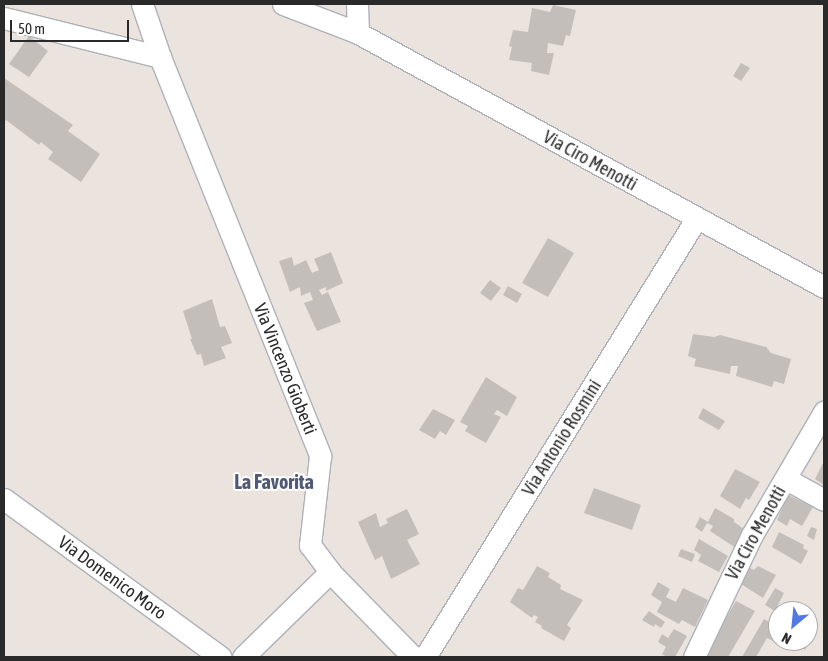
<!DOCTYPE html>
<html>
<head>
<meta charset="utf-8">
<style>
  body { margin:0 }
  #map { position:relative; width:828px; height:661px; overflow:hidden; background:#ebe4de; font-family:"Asap Condensed",sans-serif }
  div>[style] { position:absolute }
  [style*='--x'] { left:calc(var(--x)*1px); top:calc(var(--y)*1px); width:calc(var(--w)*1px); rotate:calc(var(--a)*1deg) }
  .building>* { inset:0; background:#c3beba }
  .roads { filter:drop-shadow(1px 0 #aeb1b9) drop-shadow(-1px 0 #aeb1b9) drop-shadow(0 1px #aeb1b9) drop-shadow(0 -1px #aeb1b9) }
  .minor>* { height:21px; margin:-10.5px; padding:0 10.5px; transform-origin:10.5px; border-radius:10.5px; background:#fff }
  span { translate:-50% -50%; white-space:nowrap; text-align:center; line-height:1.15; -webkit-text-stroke:4px #fff; paint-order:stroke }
  .street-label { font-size:18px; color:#2a2a2a }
  .quarter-label { font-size:20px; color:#505a76; font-weight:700 }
  .frame { position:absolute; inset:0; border:5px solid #2a2a2a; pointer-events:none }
  .north { position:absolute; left:768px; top:601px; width:50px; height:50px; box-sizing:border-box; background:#fff; border:1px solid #aaa; border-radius:50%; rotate:208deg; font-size:14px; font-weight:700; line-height:20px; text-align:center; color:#2a2a2a }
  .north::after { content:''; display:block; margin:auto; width:18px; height:22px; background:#5178e5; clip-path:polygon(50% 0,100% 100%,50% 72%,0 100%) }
  .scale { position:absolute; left:10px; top:20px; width:119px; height:22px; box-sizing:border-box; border:2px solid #2a2a2a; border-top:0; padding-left:6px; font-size:15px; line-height:18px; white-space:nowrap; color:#2a2a2a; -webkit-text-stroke:4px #fff; paint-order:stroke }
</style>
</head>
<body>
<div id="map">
  <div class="building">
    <i style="clip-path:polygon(553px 5px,576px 10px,570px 36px,566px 35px,563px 46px,548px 43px,547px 53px,554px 53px,549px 75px,531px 71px,532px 63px,509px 60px,512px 47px,509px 46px,513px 30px,528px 32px,532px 8px,550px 12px)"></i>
    <i style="clip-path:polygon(29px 36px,48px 51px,29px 77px,9px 64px)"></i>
    <i style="clip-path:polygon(741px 63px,750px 68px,741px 81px,733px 76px)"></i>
    <i style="clip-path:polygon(4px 78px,73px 125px,68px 131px,100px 154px,81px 182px,48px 159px,53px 152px,41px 142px,39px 145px,6px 120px,4px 123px)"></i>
    <i style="clip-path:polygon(548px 238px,574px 253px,548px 297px,522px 283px)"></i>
    <i style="clip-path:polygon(331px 252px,343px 283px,326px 291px,326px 287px,319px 290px,322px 295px,328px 292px,341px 322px,317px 331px,304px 303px,313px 300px,310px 292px,301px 296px,300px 287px,290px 292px,279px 261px,292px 257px,294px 266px,306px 260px,312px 273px,319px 270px,314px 259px)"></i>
    <i style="clip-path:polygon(490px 280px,501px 288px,491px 301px,480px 293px)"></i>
    <i style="clip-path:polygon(508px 286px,522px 294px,517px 303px,503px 295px)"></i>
    <i style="clip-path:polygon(212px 299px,220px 327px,225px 326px,232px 343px,221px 347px,226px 358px,204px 366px,201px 354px,197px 355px,190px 339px,192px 339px,183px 311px)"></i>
    <i style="clip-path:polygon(693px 334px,714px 337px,720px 335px,766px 347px,771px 353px,791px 359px,784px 384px,774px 381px,772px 387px,736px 376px,738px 366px,731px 366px,730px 374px,694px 366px,696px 359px,688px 356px)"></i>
    <i style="clip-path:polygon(486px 377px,517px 397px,507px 416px,497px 410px,494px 414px,501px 417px,486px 443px,465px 431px,468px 426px,460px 422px)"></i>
    <i style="clip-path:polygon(703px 408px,725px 421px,719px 430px,698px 418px)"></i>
    <i style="clip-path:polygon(433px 409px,455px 420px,446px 435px,440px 431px,435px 439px,419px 430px)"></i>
    <i style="clip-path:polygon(824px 461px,824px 485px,815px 479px)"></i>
    <i style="clip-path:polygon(735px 469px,760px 482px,749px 500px,746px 498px,740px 509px,720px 496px)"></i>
    <i style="clip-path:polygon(594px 488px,641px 505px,632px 530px,584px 513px)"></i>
    <i style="clip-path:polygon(788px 495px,813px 507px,802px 526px,790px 519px,787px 526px,777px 520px)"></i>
    <i style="clip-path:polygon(715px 508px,734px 519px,734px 522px,747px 531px,736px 548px,710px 531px,713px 526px,707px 523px,702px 532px,695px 527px,700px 517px,708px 522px)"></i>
    <i style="clip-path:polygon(407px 509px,419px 534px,407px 540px,420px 564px,391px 579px,382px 556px,375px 560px,358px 522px,376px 513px,380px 527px,388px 523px,386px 519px)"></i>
    <i style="clip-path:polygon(811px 527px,817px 529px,814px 540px,807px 536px)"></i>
    <i style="clip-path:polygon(779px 532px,804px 545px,803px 548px,808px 551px,801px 564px,772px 547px)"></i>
    <i style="clip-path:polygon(699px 539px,728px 556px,719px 572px,698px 561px,701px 555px,694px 550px)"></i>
    <i style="clip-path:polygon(681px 549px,695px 554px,692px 562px,678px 556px)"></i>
    <i style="clip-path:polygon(537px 566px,550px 573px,548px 577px,561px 585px,560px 589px,583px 600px,567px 625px,571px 628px,564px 641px,541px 628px,542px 626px,535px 622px,538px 617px,534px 615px,532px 618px,510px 602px,518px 588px,523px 590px)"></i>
    <i style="clip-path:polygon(758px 566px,776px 575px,763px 598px,741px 584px,750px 568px,754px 570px)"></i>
    <i style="clip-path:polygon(658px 582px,670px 589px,666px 597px,676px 602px,683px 588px,708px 600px,695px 627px,682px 620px,679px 624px,657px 612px,662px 602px,651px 595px)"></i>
    <i style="clip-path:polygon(775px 588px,784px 593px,775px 611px,765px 605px)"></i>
    <i style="clip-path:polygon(736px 601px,755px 611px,728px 657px,709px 657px,705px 654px)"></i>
    <i style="clip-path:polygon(649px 611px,665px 622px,661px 628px,655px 624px,654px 627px,642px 620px)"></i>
    <i style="clip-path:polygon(764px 619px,778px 627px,778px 633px,773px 641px,767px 638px,756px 657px,742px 657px)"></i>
    <i style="clip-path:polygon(674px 629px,687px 636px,675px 657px,667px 657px,662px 654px,666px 647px,658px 642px,662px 634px,668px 638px)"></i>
    <i style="clip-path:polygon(796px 641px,810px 641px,805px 650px,794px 644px)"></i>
  </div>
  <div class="roads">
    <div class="minor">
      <i style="--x:142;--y:4;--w:56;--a:71.2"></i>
      <i style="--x:160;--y:57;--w:430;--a:68.1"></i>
      <i style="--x:320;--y:456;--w:90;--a:96.4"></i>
      <i style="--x:310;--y:545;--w:34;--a:53"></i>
      <i style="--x:330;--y:572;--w:119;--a:45.7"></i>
      <i style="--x:283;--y:4;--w:80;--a:21.1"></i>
      <i style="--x:357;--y:4;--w:29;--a:88"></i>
      <i style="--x:358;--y:33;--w:531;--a:28.59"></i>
      <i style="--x:4;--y:18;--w:161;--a:14"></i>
      <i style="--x:786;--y:479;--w:43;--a:28.9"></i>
      <i style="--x:4;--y:499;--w:268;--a:36.1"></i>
      <i style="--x:243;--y:657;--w:122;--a:-44.3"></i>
      <i style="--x:425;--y:657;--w:515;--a:-58.25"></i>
      <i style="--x:694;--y:657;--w:135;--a:-64.6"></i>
      <i style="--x:752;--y:535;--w:143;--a:-59.7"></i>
    </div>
  </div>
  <div class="street-label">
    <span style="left:590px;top:161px;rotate:29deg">Via Ciro Menotti</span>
    <span style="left:285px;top:369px;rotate:68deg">Via Vincenzo Gioberti</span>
    <span style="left:562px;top:438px;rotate:-58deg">Via Antonio Rosmini</span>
    <span style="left:756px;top:533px;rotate:-61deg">Via Ciro Menotti</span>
    <span style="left:112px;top:578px;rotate:36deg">Via Domenico Moro</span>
  </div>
  <div class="quarter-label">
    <span style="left:274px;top:481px">La Favorita</span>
  </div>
  <div class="frame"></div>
  <div class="north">N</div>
  <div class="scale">50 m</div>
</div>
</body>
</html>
